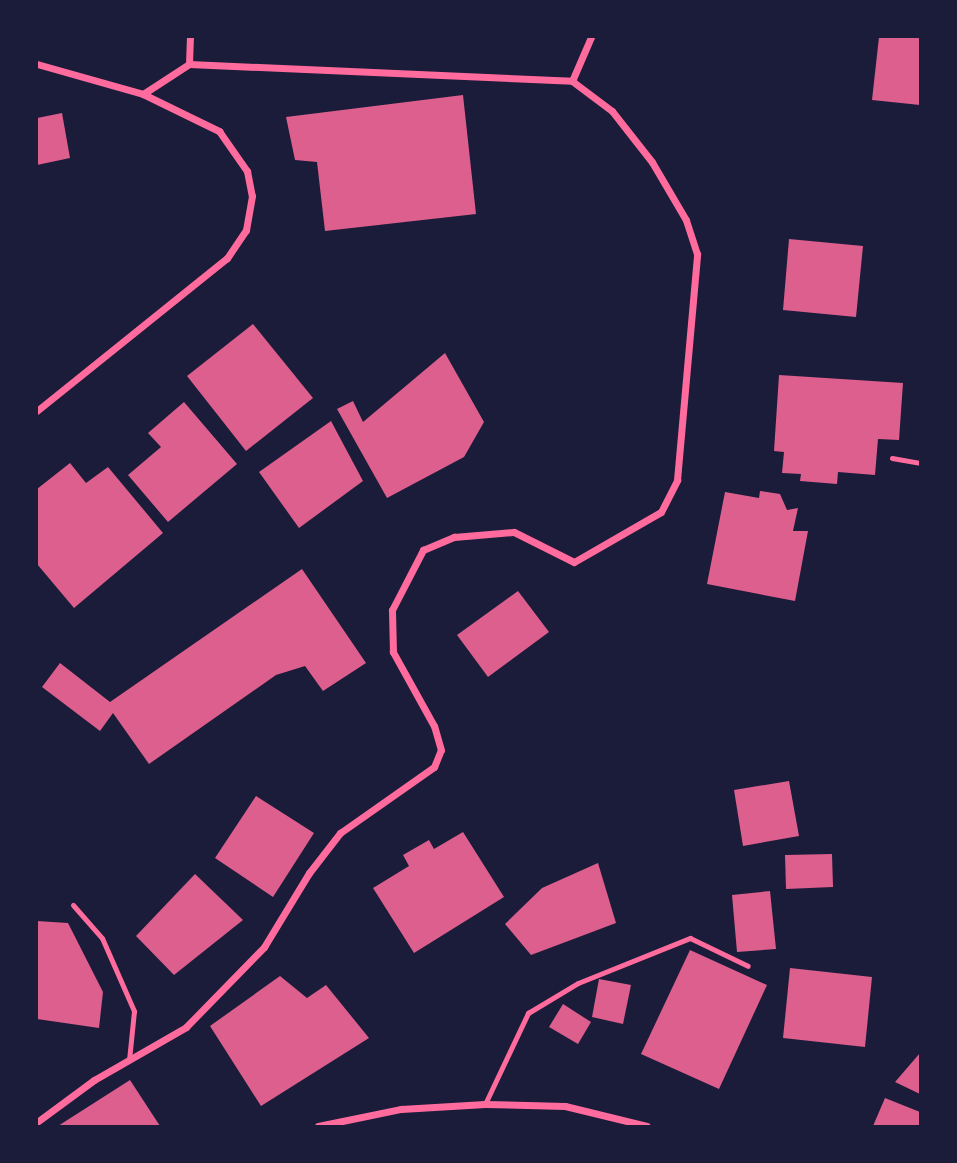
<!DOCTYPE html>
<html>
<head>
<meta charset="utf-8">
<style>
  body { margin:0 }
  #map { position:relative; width:957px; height:1163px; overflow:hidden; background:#1b1b3a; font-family:"Varela Round",sans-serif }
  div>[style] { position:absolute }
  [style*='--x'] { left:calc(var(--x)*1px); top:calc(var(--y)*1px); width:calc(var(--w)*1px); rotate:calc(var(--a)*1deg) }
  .building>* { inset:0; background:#dd5f8e }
  .service>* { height:5px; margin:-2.5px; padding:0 2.5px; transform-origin:2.5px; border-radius:2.5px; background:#ff6b9d }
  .minor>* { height:7px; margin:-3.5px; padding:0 3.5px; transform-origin:3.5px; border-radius:3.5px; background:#ff6b9d }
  span { translate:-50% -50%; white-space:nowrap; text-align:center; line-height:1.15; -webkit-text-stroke:6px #1b1b3a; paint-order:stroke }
  .frame { position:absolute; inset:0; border:38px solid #1b1b3a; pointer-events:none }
</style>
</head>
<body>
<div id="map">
  <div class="building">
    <i style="clip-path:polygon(879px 37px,920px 37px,920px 105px,872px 100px)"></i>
    <i style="clip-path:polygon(463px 95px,476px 214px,325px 231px,317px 162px,295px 160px,286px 117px)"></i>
    <i style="clip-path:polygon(62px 113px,70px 158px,37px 165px,37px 118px)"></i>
    <i style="clip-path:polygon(789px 239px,863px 246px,856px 317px,783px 310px)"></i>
    <i style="clip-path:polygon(253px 324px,313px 398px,246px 451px,187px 376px)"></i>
    <i style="clip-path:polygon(445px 353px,484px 422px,464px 457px,387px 498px,337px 409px,353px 401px,363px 422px)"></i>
    <i style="clip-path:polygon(779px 375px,903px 383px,899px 440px,878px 439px,875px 475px,838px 472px,837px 484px,800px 481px,801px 474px,782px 473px,784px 452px,774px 451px)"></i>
    <i style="clip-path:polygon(184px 402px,237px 464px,168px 522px,128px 475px,161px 447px,148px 433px)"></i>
    <i style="clip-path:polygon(331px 421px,363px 481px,299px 528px,259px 472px)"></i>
    <i style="clip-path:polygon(70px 463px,86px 483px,108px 467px,163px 533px,74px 608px,37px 564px,37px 489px)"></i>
    <i style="clip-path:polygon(760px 491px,780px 494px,787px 510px,798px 508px,793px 531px,808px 531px,795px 601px,707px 584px,725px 492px,759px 498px)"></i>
    <i style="clip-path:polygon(302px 569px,366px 663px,323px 691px,305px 666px,276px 675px,149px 764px,113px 713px,100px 731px,42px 687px,60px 663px,110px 702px)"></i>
    <i style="clip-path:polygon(518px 591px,549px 632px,488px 677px,457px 635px)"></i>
    <i style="clip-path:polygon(789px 781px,799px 836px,743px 846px,734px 790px)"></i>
    <i style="clip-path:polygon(256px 796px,314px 833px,273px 897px,215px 858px)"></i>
    <i style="clip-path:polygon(463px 832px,504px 897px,414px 953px,373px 888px,409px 866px,403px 855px,429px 840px,434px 849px)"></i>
    <i style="clip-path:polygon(832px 854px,833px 887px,786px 889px,785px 855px)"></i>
    <i style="clip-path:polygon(598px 863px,616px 923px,531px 955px,505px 924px,542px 888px)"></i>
    <i style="clip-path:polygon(195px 874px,243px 920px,174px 975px,136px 936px)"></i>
    <i style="clip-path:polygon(770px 891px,776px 949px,737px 952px,732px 895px)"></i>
    <i style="clip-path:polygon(37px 921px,68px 923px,103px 992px,99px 1028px,37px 1019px)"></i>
    <i style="clip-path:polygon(690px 950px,767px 985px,719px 1089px,641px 1054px)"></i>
    <i style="clip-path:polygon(790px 968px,872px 977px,865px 1047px,783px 1038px)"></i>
    <i style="clip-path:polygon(280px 976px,307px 998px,326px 985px,369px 1038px,261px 1106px,210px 1026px)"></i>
    <i style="clip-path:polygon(599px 979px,631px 985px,623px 1024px,592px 1017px)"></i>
    <i style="clip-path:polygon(563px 1004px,591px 1022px,578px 1044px,549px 1027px)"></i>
    <i style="clip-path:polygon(920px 1053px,920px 1094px,895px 1082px)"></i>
    <i style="clip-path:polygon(130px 1080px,160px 1126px,58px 1126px)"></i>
    <i style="clip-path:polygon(885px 1098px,920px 1112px,920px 1126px,873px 1126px)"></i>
  </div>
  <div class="service">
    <i style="--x:892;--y:458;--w:28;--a:10"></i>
    <i style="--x:73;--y:905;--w:44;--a:48.7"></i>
    <i style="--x:102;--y:938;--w:80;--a:66.3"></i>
    <i style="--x:134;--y:1011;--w:49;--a:95.8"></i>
    <i style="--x:485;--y:1104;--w:101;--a:-64.7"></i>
    <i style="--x:528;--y:1013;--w:58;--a:-31"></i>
    <i style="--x:578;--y:983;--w:121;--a:-21.9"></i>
    <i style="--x:690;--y:938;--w:64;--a:25.8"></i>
  </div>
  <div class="minor">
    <i style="--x:37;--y:64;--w:110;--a:15.8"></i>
    <i style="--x:143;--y:94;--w:85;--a:26"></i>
    <i style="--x:219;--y:131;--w:49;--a:55"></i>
    <i style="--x:247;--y:171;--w:25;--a:79"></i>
    <i style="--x:252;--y:196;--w:35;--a:100"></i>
    <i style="--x:246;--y:230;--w:34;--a:124"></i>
    <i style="--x:227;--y:258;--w:244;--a:141.2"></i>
    <i style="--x:189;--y:64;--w:27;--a:-88"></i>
    <i style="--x:143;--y:94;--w:55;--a:-33.1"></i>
    <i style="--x:189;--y:64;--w:383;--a:2.5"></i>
    <i style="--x:37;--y:1122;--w:71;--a:-36.4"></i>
    <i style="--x:94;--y:1080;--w:106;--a:-29.9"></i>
    <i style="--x:186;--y:1027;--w:112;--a:-45.7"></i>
    <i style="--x:264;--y:947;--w:87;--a:-58.7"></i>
    <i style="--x:309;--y:873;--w:51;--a:-52.2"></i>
    <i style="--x:340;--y:833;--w:115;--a:-35.1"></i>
    <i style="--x:434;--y:767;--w:18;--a:-68"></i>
    <i style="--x:441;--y:750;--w:25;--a:-106"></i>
    <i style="--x:434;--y:726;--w:85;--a:-119"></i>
    <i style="--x:393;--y:652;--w:42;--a:-91.4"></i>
    <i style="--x:392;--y:610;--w:68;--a:-62.7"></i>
    <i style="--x:423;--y:550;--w:34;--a:-23"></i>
    <i style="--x:454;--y:537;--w:60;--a:-4.8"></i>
    <i style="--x:514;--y:532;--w:67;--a:26.6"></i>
    <i style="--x:574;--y:562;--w:100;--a:-29.9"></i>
    <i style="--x:661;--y:512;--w:36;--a:-63"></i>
    <i style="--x:677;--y:480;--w:227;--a:-84.9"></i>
    <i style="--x:697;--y:254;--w:36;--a:-108"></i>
    <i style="--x:686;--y:220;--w:67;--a:-120.4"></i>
    <i style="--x:652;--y:162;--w:65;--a:-128.1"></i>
    <i style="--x:612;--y:111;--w:50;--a:-143.1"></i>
    <i style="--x:572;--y:81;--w:48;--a:-66.6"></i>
    <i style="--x:318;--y:1126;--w:85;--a:-11.6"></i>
    <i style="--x:401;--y:1109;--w:84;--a:-3.4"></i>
    <i style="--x:485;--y:1104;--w:80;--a:1.4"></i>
    <i style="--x:565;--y:1106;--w:84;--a:13.7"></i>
  </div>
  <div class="frame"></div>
</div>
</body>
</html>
